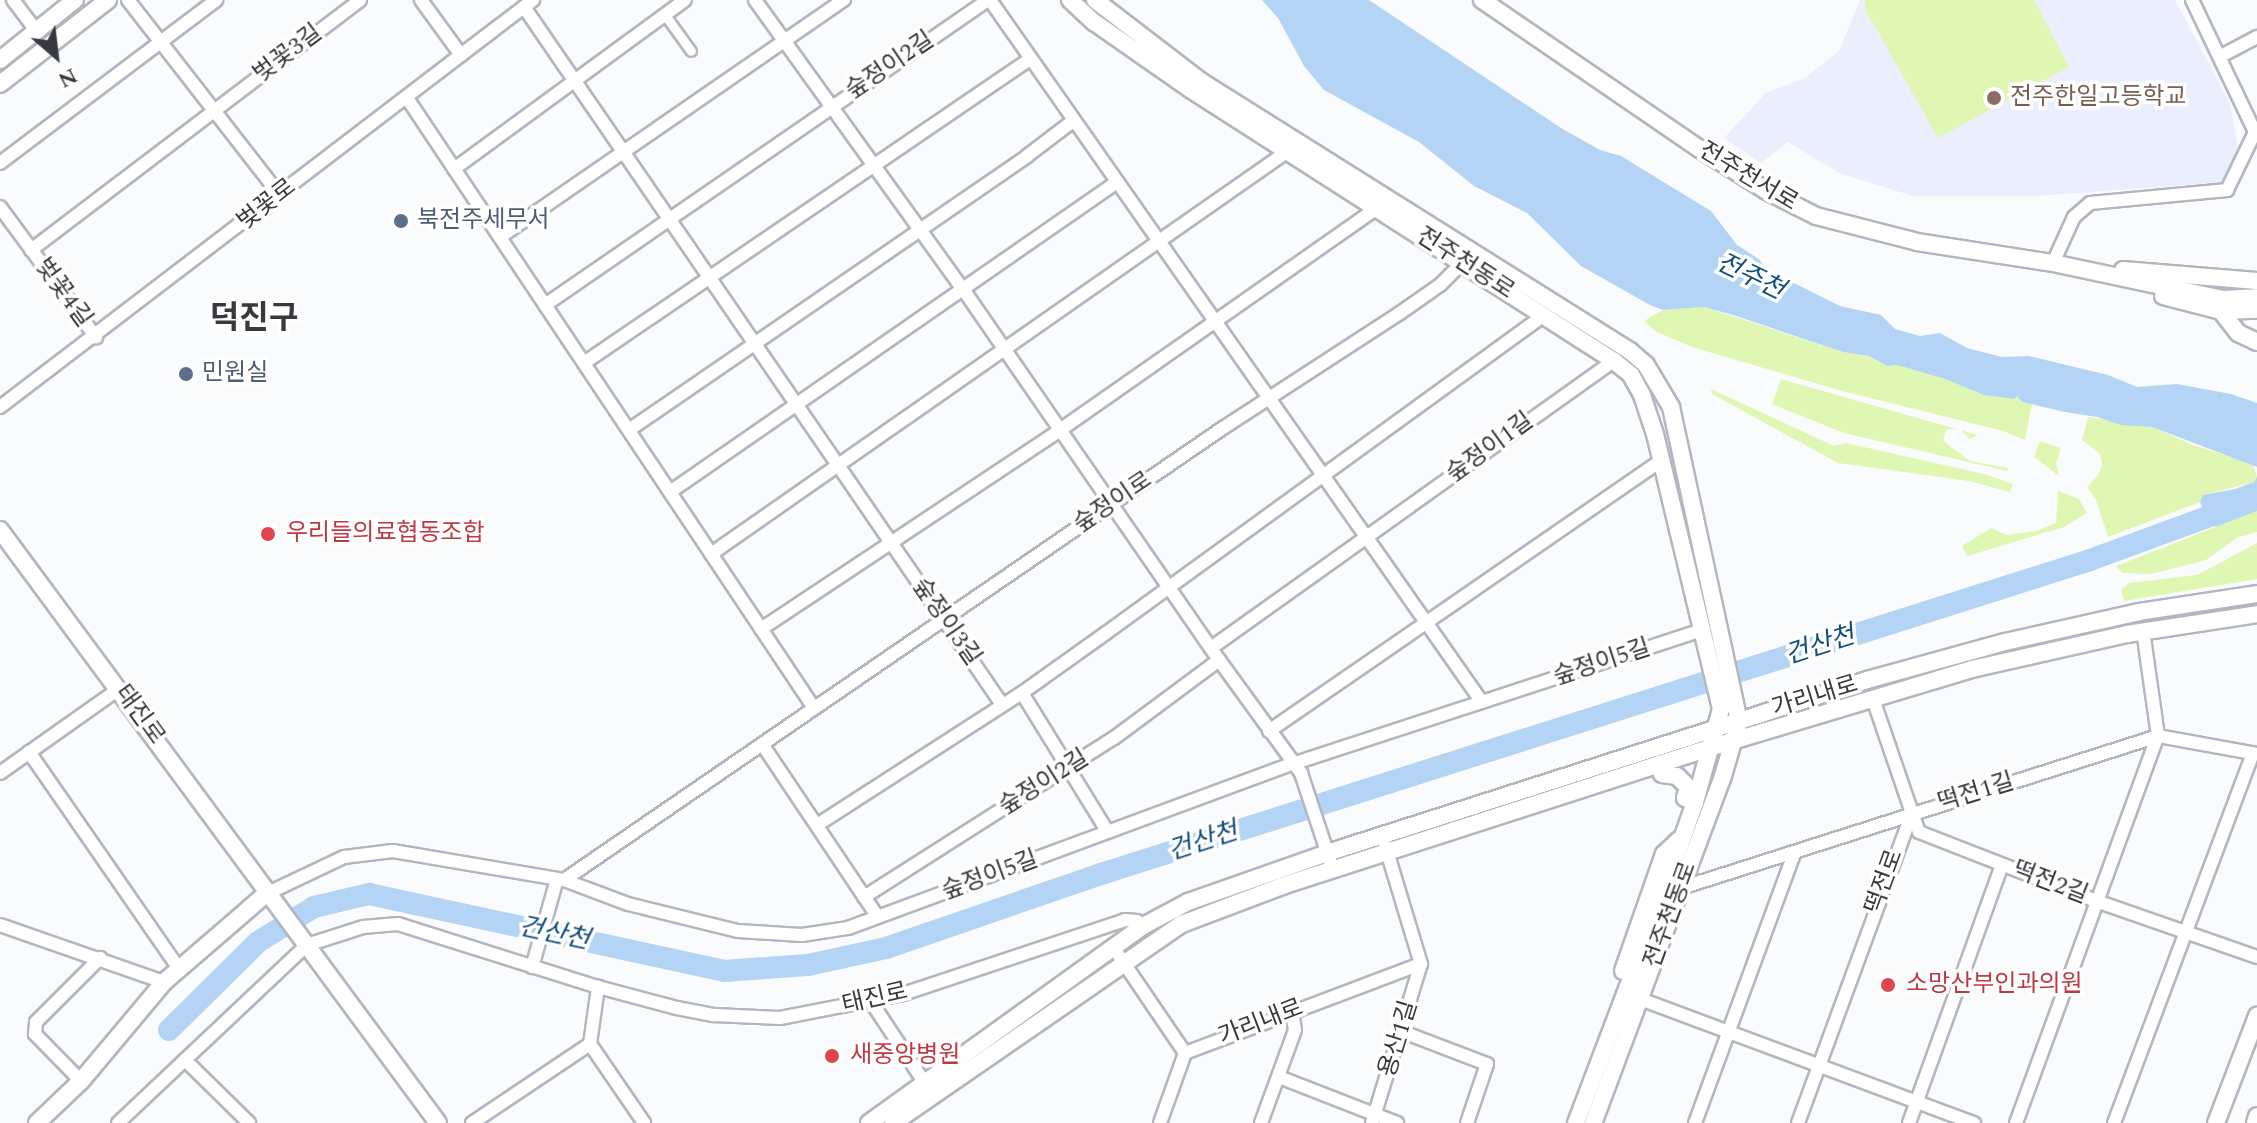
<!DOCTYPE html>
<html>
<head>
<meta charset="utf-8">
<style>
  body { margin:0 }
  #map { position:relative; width:2257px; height:1123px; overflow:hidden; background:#fafbfd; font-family:Spectral,"Noto Sans KR",serif }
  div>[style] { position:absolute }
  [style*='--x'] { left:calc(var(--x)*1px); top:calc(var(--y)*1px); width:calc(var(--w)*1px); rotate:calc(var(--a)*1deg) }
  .built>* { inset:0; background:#eaeefd }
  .green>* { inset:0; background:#dff7b3 }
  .water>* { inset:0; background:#b4d4f5 }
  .river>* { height:22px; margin:-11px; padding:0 11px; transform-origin:11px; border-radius:11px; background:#b4d4f5 }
  .roads { filter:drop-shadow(2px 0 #b3b6c0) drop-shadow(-2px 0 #b3b6c0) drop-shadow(0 2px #b3b6c0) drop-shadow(0 -2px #b3b6c0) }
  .pedestrian>* { height:9px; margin:-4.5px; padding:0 4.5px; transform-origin:4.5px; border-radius:4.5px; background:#fff }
  .minor>* { height:12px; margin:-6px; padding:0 6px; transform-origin:6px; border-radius:6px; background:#fff }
  .tertiary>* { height:16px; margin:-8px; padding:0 8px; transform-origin:8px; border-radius:8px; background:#fff }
  .dots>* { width:22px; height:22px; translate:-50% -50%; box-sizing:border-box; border:4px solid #fff; border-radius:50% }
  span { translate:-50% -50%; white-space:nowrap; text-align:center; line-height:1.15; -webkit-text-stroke:7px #fff; paint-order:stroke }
  .street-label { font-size:24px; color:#38393e }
  .education-label { font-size:24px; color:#785e54 }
  .left { translate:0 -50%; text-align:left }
  .service-label { font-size:24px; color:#4e5e75 }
  .health-label { font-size:24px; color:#be3a42 }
  .water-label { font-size:26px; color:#114d7d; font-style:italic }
  .district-label { font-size:32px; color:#38393e; font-weight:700 }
  .north { position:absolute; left:16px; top:16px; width:80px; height:80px; -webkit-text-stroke:6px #fff; paint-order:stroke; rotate:152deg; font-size:22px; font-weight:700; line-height:32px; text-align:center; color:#38393e }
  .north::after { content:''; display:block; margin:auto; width:28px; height:36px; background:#38393e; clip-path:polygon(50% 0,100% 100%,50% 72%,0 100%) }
</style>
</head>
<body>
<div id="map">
  <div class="built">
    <i style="clip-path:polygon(1860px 0,2175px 0,2230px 103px,2238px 148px,2225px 182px,2036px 196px,1913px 196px,1839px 173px,1788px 142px,1761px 163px,1724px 138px,1766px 93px,1805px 78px,1839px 51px)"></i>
  </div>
  <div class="green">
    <i style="clip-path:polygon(1865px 0,2034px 0,2069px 67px,1938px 138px,1865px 9px)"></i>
    <i style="clip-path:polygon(1704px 307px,1843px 352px,1869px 356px,1887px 366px,1897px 365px,1945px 379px,1985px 395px,2013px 399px,2017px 396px,2022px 402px,2032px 404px,2025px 440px,2003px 431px,1846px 392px,1695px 348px,1656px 332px,1644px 321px,1663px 310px)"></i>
    <i style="clip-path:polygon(1781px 379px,2002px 442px,2005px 443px,1978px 435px,1970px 439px,1961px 430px,1952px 429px,1946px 430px,1943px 441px,1970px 461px,2008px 468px,2007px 471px,1844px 433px,1772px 404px)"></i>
    <i style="clip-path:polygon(1711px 389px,1834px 446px,1846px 443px,1984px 474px,2013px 484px,2010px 492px,1969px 481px,1838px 463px,1712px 394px)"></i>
    <i style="clip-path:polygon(2088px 417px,2152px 427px,2193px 445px,2253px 464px,2257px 477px,2254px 482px,2204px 495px,2200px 502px,2108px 537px,2096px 500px,2087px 487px,2099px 474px,2102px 464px,2100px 454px,2082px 440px)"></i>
    <i style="clip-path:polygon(2040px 441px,2061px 448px,2056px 463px,2059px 476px,2034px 457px)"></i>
    <i style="clip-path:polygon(2058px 491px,2079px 499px,2087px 513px,2064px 527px,1967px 556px,1962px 546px,1991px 528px,2007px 535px,2036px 531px,2056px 523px)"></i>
    <i style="clip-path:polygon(2257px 511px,2257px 532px,2238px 537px,2206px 560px,2151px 574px,2122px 573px,2116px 566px)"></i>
    <i style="clip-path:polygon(2257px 543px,2257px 579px,2124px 601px,2121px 590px,2129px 583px,2197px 575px)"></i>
  </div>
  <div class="water">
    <i style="clip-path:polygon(1262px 0,1369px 0,1561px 128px,1600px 150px,1621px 156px,1711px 211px,1737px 245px,1760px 260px,1764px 268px,1840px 306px,1881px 315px,1895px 329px,1920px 336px,1940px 333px,1967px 348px,2002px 357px,2029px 356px,2108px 375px,2137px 387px,2177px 384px,2231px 394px,2257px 403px,2257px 467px,2152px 427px,2121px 425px,2097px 417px,2065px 412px,2022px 402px,2017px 396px,2014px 399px,1984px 395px,1945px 379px,1897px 365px,1887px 366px,1869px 356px,1843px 352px,1733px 315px,1704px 307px,1663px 310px,1650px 305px,1581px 266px,1527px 213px,1474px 186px,1419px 142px,1324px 90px,1304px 66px,1278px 18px)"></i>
    <i style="clip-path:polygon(2257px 477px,2257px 511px,2216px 527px,2209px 523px,2200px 502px,2203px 495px,2235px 489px,2254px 482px)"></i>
  </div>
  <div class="river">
    <i style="--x:169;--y:1030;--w:125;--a:-44.7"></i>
    <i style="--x:258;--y:942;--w:66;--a:-32"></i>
    <i style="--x:314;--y:907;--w:57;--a:-13.3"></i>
    <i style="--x:369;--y:894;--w:363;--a:12.2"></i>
    <i style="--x:724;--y:971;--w:84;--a:-4.1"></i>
    <i style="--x:808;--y:965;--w:80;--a:-12.3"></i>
    <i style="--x:886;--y:948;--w:227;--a:-19"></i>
    <i style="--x:1101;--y:874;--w:1038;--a:-17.61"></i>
    <i style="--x:2090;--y:560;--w:178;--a:-20.1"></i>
  </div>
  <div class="roads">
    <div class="pedestrian">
      <i style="--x:665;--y:15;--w:44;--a:54.2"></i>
    </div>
    <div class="minor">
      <i style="--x:13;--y:0;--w:39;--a:53"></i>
      <i style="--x:128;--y:0;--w:247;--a:52.1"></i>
      <i style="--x:421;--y:0;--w:68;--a:54"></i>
      <i style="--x:755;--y:0;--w:356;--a:54.3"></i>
      <i style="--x:963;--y:289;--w:451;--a:55.4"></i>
      <i style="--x:1219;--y:660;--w:140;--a:54"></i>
      <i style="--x:1301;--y:773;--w:102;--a:71.7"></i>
      <i style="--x:990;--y:0;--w:857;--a:54.98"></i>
      <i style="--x:524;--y:7;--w:844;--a:55.58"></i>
      <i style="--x:2221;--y:56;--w:41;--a:-27.8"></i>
      <i style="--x:407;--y:98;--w:733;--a:56.29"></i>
      <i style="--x:0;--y:163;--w:271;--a:-37"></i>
      <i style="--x:454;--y:169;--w:286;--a:-36.2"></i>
      <i style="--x:0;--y:207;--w:162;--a:53.6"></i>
      <i style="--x:500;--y:237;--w:418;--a:-34.6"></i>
      <i style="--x:31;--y:250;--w:413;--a:-37.2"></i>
      <i style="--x:2053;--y:263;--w:51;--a:-65.5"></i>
      <i style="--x:2074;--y:217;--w:21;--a:-41"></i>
      <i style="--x:2090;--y:203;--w:138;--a:-5.4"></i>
      <i style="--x:2227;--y:190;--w:64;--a:-64.2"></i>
      <i style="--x:2255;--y:132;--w:146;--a:-115.5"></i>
      <i style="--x:545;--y:305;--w:538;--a:-34.55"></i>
      <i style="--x:584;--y:363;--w:540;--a:-34.28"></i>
      <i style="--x:0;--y:407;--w:671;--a:-37.37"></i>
      <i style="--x:629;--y:430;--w:483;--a:-34.5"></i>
      <i style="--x:1027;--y:156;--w:58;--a:-37.3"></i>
      <i style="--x:670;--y:492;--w:544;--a:-34.74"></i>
      <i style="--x:711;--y:554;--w:704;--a:-34.93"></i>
      <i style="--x:761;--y:629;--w:359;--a:-33.6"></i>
      <i style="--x:1060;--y:430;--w:387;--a:-35"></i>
      <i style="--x:1211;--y:648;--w:495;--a:-35.5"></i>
      <i style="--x:1022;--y:693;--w:163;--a:58.3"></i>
      <i style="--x:1269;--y:731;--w:476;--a:-34.6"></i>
      <i style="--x:762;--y:744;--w:208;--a:56.2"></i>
      <i style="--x:29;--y:752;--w:264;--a:55.3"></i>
      <i style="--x:0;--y:773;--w:147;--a:-35.3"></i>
      <i style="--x:1912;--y:813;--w:20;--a:70"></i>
      <i style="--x:1919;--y:832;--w:193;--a:21.3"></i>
      <i style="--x:2099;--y:902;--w:167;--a:19.2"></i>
      <i style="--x:817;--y:825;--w:244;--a:-32.8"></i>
      <i style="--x:1022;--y:693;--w:103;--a:-35.5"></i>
      <i style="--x:1106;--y:633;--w:531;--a:-35.96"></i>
      <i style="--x:1536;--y:321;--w:9;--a:-58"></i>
      <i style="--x:564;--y:880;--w:799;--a:-34.45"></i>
      <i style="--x:1223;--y:428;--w:211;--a:-33"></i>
      <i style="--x:1400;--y:313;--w:49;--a:-35"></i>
      <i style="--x:1440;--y:285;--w:33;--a:-45"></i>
      <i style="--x:1681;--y:888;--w:501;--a:-17.67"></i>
      <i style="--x:2158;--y:736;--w:101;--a:10.3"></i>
      <i style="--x:266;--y:894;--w:86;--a:-25.4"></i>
      <i style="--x:344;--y:857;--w:49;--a:-7"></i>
      <i style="--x:393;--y:851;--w:173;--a:9.6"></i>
      <i style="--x:564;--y:880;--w:68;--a:20.6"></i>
      <i style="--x:628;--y:904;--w:113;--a:13.8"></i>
      <i style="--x:738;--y:931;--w:64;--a:3.6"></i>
      <i style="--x:802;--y:935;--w:47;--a:-8.7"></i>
      <i style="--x:848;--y:928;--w:473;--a:-20.3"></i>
      <i style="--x:1292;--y:764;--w:431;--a:-18.1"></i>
      <i style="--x:864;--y:897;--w:296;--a:-32.5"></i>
      <i style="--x:1114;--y:738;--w:131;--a:-36.6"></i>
      <i style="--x:0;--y:925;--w:174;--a:19.2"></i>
      <i style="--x:1113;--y:947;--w:128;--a:55.8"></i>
      <i style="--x:1185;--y:1053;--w:252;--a:-20.7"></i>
      <i style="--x:1421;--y:964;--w:124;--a:-106.8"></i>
      <i style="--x:532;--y:967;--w:91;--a:-74.1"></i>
      <i style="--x:1632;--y:996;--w:365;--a:20.4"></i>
      <i style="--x:870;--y:1000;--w:105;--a:56.6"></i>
      <i style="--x:1403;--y:1032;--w:90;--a:20.9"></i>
      <i style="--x:1487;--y:1064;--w:62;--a:108.7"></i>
      <i style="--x:590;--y:1044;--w:96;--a:55.6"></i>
      <i style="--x:185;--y:1060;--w:90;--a:44.5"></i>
      <i style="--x:1279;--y:1077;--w:127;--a:21.3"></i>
      <i style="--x:81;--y:1081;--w:66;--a:-134.4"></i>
      <i style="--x:35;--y:1034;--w:12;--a:-85"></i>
      <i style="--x:36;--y:1022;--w:91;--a:-45"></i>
      <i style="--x:118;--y:1123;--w:260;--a:-43.3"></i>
      <i style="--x:307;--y:945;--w:59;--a:-17.8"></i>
      <i style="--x:363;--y:927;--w:35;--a:-5"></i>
      <i style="--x:398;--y:924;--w:210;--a:17.5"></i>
      <i style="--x:598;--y:987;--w:82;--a:14.9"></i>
      <i style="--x:677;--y:1008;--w:38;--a:11"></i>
      <i style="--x:714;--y:1015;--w:66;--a:2.6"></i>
      <i style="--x:780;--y:1018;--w:125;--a:-11"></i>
      <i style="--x:903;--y:994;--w:234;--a:-18.4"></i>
      <i style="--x:1125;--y:920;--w:12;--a:5"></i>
      <i style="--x:1137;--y:921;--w:8;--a:40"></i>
      <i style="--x:472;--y:1123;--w:142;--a:-33.8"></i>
      <i style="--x:590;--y:1044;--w:58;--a:-82"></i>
      <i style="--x:1160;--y:1123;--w:74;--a:-70.3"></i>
      <i style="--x:1261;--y:1123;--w:99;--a:-69.9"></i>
      <i style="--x:1295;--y:1030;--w:19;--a:-99"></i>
      <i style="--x:1372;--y:1123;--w:166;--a:-72.9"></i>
      <i style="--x:1695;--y:1123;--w:287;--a:-69.8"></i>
      <i style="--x:1798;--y:1123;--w:330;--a:-69.8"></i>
      <i style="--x:1912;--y:813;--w:120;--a:-108.9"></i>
      <i style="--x:1909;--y:1123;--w:274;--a:-70.2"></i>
      <i style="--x:2016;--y:1123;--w:412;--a:-69.9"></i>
      <i style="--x:2158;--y:736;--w:106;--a:-98.1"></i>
      <i style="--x:2114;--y:1123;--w:395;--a:-69.4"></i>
    </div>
    <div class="tertiary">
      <i style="--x:1070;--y:0;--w:33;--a:43"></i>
      <i style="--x:1094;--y:22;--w:117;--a:34.9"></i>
      <i style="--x:1190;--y:89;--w:504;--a:32.68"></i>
      <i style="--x:1614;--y:361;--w:22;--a:39"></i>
      <i style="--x:1631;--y:375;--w:23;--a:61"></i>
      <i style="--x:1642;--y:395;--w:41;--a:71.6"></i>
      <i style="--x:1655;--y:434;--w:283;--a:76.5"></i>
      <i style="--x:1721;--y:709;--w:97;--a:105.6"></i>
      <i style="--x:1695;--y:802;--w:97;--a:109.2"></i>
      <i style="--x:1663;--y:894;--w:245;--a:110.8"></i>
      <i style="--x:1095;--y:0;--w:135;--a:37.5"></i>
      <i style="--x:1202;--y:82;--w:506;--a:32.15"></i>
      <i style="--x:1630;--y:351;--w:21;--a:41"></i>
      <i style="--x:1646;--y:365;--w:49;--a:59.2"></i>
      <i style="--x:1671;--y:407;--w:321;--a:77.8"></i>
      <i style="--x:1739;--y:721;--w:57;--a:106.2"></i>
      <i style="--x:1723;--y:776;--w:371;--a:110.5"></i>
      <i style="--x:1482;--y:0;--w:264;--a:34.4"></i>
      <i style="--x:1700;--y:149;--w:77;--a:32.2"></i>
      <i style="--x:1765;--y:190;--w:57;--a:27"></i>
      <i style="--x:1816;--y:216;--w:104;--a:14.4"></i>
      <i style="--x:1917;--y:242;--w:138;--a:8.8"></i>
      <i style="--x:2053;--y:263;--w:174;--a:12"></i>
      <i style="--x:2223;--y:299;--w:34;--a:-3"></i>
      <i style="--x:0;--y:60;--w:96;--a:-38.7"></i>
      <i style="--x:0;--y:84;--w:137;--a:-37.9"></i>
      <i style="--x:2123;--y:270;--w:134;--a:4.7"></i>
      <i style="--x:2163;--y:296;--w:60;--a:14.5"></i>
      <i style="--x:2221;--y:311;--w:36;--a:-2"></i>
      <i style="--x:2221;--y:311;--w:28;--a:52"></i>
      <i style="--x:2238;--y:333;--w:21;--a:25"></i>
      <i style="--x:0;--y:530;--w:737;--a:53.55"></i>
      <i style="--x:1659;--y:764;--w:10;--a:73"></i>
      <i style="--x:1662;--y:774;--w:15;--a:8"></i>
      <i style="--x:1677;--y:776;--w:16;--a:45"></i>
      <i style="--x:1688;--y:787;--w:11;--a:105"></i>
      <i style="--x:1685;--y:798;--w:11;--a:22"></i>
      <i style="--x:1623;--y:971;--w:124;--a:-70.7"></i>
      <i style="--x:1664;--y:854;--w:21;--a:-43"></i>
      <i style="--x:37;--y:1123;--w:61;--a:-43.7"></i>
      <i style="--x:81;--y:1081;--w:129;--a:-50"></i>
      <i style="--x:164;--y:982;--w:135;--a:-40.8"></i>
      <i style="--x:869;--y:1123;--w:337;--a:-35.7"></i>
      <i style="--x:1143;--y:926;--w:51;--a:-28.1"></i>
      <i style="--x:1188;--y:902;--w:147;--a:-19.4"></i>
      <i style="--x:1327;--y:853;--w:567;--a:-17.76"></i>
      <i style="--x:1867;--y:680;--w:143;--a:-15.4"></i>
      <i style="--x:2005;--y:642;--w:137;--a:-12.6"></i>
      <i style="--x:2139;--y:612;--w:119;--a:-8.7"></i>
      <i style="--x:893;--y:1123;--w:351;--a:-34.6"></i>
      <i style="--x:1182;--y:924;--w:107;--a:-20.8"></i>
      <i style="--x:1282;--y:886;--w:452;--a:-17.9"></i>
      <i style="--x:1712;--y:747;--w:271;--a:-16.7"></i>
      <i style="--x:1972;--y:669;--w:159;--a:-12.7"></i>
      <i style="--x:2127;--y:634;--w:132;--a:-8.7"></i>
      <i style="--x:2216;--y:1123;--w:115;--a:-69"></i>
      <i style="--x:2255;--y:1123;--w:7;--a:-74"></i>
    </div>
  </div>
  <div class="dots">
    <i style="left:1994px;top:98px;background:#8d6e63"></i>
    <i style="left:401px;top:221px;background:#5c6f8a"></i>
    <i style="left:186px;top:374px;background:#5c6f8a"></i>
    <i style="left:268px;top:534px;background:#e0444e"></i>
    <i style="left:1888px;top:985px;background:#e0444e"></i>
    <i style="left:832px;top:1056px;background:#e0444e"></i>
  </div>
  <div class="street-label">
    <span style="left:288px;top:54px;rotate:-37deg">벚꽃3길</span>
    <span style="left:890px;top:66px;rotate:-34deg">숲정이2길</span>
    <span style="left:1748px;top:177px;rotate:31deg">전주천서로</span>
    <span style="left:267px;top:205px;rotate:-38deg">벚꽃로</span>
    <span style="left:1465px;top:264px;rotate:33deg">전주천동로</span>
    <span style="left:63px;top:293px;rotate:54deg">벚꽃4길</span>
    <span style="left:1490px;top:448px;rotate:-36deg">숲정이1길</span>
    <span style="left:1113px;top:503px;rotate:-34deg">숲정이로</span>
    <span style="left:946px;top:622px;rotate:55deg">숲정이3길</span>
    <span style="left:1602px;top:663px;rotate:-18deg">숲정이5길</span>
    <span style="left:1815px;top:697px;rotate:-17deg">가리내로</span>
    <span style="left:139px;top:715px;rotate:54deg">태진로</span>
    <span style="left:1044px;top:783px;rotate:-32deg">숲정이2길</span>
    <span style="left:1976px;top:793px;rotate:-17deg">떡전1길</span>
    <span style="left:990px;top:876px;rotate:-20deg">숲정이5길</span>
    <span style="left:1885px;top:882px;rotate:-70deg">떡전로</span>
    <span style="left:2050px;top:883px;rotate:21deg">떡전2길</span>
    <span style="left:1671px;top:915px;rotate:-70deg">전주천동로</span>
    <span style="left:875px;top:999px;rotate:-13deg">태진로</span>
    <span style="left:1261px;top:1023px;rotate:-21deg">가리내로</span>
    <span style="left:1399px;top:1039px;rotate:-73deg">용산1길</span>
  </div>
  <div class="education-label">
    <span class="left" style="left:2010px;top:98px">전주한일고등학교</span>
  </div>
  <div class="service-label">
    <span class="left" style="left:417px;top:221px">북전주세무서</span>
    <span class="left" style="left:202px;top:374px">민원실</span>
  </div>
  <div class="health-label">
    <span class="left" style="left:286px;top:534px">우리들의료협동조합</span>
    <span class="left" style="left:1906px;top:985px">소망산부인과의원</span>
    <span class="left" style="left:850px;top:1056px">새중앙병원</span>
  </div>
  <div class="water-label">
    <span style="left:1750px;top:277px;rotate:26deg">전주천</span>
    <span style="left:1820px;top:646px;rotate:-18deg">건산천</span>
    <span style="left:1203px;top:842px;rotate:-18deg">건산천</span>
    <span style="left:554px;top:934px;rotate:12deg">건산천</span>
  </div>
  <div class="district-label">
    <span style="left:254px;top:319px">덕진구</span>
  </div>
  <div class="north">N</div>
</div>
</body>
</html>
